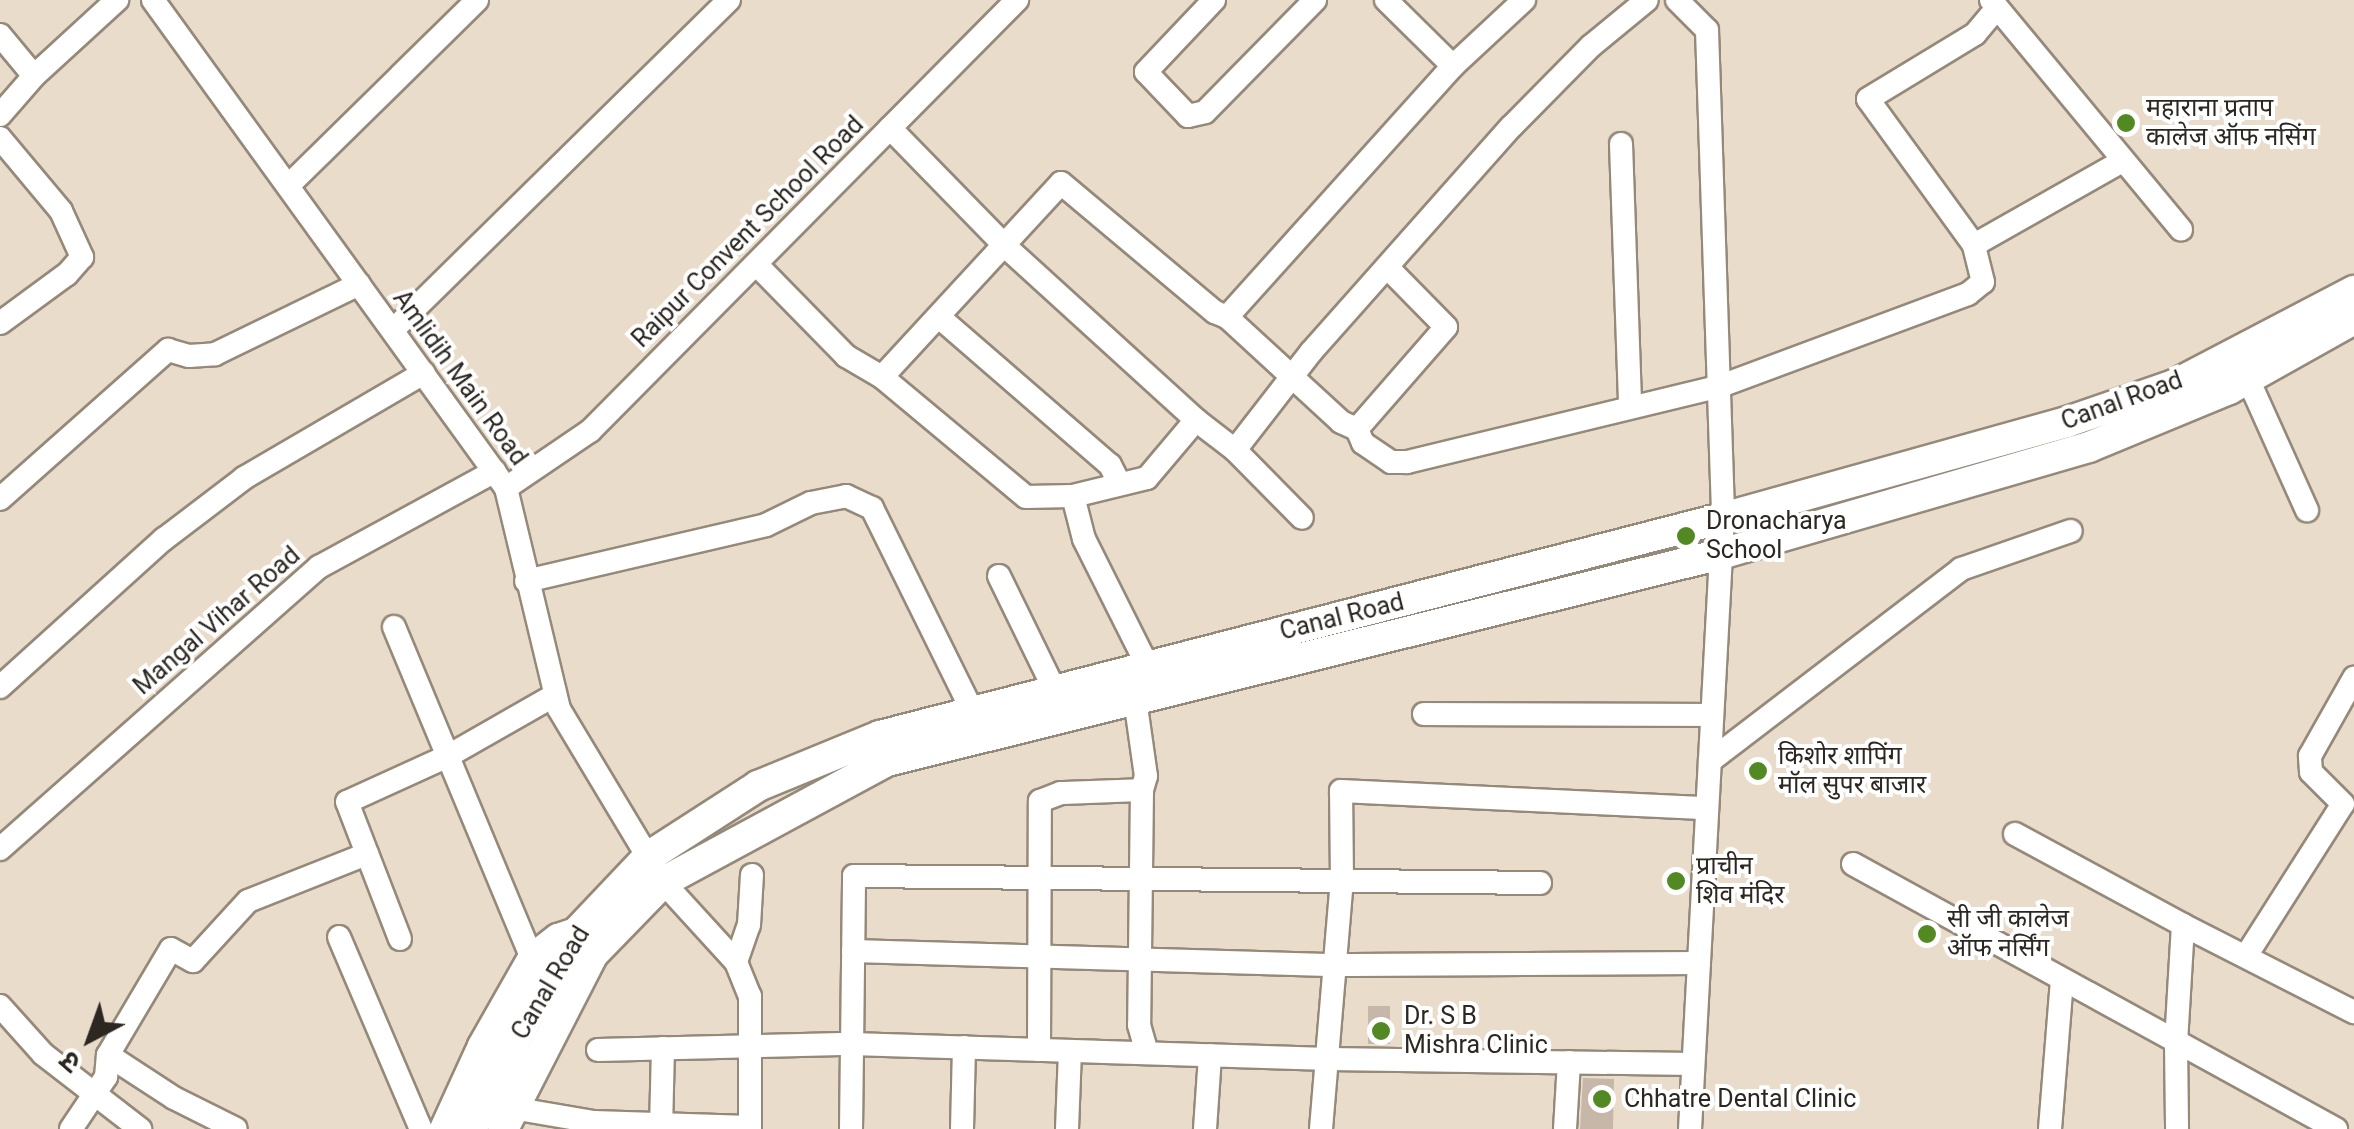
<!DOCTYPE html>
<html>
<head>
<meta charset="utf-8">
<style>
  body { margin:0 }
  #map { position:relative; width:2354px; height:1129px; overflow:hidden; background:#eadccb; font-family:Roboto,"Noto Sans Devanagari",sans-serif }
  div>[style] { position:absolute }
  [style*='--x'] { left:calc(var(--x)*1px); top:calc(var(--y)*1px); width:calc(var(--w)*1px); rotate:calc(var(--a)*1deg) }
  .building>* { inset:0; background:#c6b7a8 }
  .roads { filter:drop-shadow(2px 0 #958979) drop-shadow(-2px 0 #958979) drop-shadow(0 2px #958979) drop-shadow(0 -2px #958979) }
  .minor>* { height:22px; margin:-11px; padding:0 11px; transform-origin:11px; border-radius:11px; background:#fff }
  .tertiary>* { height:28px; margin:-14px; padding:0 14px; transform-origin:14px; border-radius:14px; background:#fff }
  .secondary>* { height:30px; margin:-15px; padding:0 15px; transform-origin:15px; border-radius:15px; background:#fff }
  .dots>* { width:28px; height:28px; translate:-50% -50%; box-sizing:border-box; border:5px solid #fff; border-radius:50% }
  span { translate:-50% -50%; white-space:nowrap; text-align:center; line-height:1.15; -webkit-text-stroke:8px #fff; paint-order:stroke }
  .poi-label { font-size:25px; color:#2c2721 }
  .left { translate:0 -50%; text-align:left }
  .street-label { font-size:25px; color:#2c2721 }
  .north { position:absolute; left:40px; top:989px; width:100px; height:100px; -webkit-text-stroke:8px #fff; paint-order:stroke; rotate:221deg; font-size:28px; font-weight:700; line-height:40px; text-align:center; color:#2c2721 }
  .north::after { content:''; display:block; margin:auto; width:35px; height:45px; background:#2c2721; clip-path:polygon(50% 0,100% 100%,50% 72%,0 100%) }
</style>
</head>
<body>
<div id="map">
  <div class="building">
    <i style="clip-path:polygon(1368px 1006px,1390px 1006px,1390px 1044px,1368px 1044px)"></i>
    <i style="clip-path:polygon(1583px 1078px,1614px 1079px,1613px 1129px,1580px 1129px)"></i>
  </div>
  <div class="roads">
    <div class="minor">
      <i style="--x:153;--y:0;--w:602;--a:54.12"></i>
      <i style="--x:506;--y:488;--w:227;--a:76.5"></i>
      <i style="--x:559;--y:709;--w:202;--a:59"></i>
      <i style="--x:663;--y:882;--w:108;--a:47.6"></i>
      <i style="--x:736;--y:962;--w:37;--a:68"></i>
      <i style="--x:750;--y:996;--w:133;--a:90"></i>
      <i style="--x:1214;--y:0;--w:99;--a:133.4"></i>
      <i style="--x:1146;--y:72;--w:61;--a:46.3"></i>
      <i style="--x:1188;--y:116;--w:17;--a:-13"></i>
      <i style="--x:1205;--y:112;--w:157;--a:-45.5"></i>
      <i style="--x:1386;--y:0;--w:94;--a:44.6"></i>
      <i style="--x:1677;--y:0;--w:42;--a:45"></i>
      <i style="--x:1707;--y:30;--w:488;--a:88.1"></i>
      <i style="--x:1723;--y:518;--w:612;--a:93.09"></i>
      <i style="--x:1991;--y:0;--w:298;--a:50.4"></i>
      <i style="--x:0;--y:35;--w:53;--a:50.3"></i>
      <i style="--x:0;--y:115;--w:52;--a:-48.9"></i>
      <i style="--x:34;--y:76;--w:113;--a:-42.5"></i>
      <i style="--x:890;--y:128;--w:165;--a:45.7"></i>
      <i style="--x:1005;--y:246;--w:258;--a:42.3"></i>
      <i style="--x:1196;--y:420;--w:49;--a:37.6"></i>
      <i style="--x:1235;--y:450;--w:95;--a:45.4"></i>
      <i style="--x:0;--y:138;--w:95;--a:50.1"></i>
      <i style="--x:61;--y:211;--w:51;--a:65.5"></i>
      <i style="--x:82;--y:257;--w:23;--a:131"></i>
      <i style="--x:67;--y:274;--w:83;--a:143.8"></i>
      <i style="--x:1621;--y:144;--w:263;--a:88"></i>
      <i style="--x:288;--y:186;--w:265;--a:-44.5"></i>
      <i style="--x:1974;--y:245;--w:169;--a:-29.5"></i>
      <i style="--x:756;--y:264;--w:129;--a:45.6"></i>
      <i style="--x:846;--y:356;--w:42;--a:30.3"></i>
      <i style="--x:882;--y:377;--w:187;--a:39.8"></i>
      <i style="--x:1026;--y:497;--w:47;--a:-1.2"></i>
      <i style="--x:1073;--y:496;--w:76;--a:-13.7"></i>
      <i style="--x:1147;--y:478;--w:76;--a:-49.8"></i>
      <i style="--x:939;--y:317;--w:226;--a:40.9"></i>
      <i style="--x:1110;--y:465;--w:20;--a:63"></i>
      <i style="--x:1227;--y:317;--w:338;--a:-48"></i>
      <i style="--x:1453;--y:66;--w:97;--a:-42.9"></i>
      <i style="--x:393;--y:330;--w:471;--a:-44.5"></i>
      <i style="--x:882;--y:377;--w:264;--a:-47.3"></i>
      <i style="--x:1061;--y:183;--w:201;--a:40"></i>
      <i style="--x:1215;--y:312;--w:13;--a:23"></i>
      <i style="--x:1227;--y:317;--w:155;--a:42.6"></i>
      <i style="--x:1341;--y:422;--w:17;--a:24"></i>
      <i style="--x:1357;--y:429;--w:15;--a:67"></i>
      <i style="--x:1363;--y:443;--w:34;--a:34"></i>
      <i style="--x:1391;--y:462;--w:16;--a:0"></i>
      <i style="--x:1407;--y:462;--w:320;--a:-13.6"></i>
      <i style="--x:1718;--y:387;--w:267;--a:-20.4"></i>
      <i style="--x:1968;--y:294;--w:19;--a:-39"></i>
      <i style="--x:1983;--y:282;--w:38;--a:-104"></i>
      <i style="--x:1974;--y:245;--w:180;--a:-126"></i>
      <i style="--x:1868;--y:99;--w:125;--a:-31.3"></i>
      <i style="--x:1975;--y:34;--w:34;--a:-50"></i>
      <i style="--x:2248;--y:379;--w:144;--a:65.8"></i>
      <i style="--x:1357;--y:429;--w:135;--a:-48.9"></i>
      <i style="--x:1446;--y:327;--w:81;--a:-134.5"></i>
      <i style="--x:1235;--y:450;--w:124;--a:-52.2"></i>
      <i style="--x:1311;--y:352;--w:302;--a:-48.4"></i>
      <i style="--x:1512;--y:126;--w:112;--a:-45.4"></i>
      <i style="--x:1591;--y:46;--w:72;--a:-39.4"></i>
      <i style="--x:506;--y:488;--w:102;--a:-34.2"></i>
      <i style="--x:590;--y:431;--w:607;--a:-45.27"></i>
      <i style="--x:1073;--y:496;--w:44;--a:75.7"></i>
      <i style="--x:1084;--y:539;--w:143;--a:63.4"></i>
      <i style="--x:0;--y:499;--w:225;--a:-41.6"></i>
      <i style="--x:168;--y:350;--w:22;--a:16"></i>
      <i style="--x:189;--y:356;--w:26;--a:-4"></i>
      <i style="--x:215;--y:354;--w:160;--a:-25.9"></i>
      <i style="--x:999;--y:576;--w:128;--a:64"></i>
      <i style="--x:526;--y:581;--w:246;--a:-13.1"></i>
      <i style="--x:766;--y:525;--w:50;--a:-26.1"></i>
      <i style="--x:811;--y:503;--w:36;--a:-11"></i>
      <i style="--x:846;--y:496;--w:29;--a:25"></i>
      <i style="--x:872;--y:508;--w:228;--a:63.7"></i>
      <i style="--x:394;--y:627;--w:359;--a:67.4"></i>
      <i style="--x:0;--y:687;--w:221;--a:-42.1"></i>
      <i style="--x:164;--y:539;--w:101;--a:-37.3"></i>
      <i style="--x:244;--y:478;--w:208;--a:-30.3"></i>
      <i style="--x:1135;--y:699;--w:78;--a:81.9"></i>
      <i style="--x:1146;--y:776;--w:15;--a:106"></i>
      <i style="--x:1142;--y:790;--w:235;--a:90.7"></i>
      <i style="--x:1139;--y:1025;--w:29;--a:74"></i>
      <i style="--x:1424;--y:714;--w:288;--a:0.2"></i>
      <i style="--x:1710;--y:761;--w:316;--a:-37.4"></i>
      <i style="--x:1961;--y:569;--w:116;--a:-19.1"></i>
      <i style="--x:2015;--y:834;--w:191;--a:28.4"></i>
      <i style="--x:2183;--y:925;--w:118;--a:93.4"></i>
      <i style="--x:2176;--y:1043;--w:86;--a:89.3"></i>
      <i style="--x:0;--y:849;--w:426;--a:-41.5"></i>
      <i style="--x:319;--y:567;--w:200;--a:-28.6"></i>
      <i style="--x:1853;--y:864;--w:551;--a:28.75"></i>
      <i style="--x:2183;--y:925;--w:192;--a:27"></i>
      <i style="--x:339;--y:937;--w:209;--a:66.9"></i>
      <i style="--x:400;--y:939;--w:147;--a:-111.1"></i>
      <i style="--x:347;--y:802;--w:111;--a:-24.5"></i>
      <i style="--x:448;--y:756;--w:123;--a:-29.7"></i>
      <i style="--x:853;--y:951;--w:483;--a:1.7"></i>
      <i style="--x:1336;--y:965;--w:363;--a:-0.3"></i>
      <i style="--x:2246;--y:956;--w:180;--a:-57.5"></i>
      <i style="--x:2343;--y:804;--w:45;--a:-135"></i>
      <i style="--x:2311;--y:772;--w:16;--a:-94"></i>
      <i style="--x:2310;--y:756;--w:90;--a:-60.6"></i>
      <i style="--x:736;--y:962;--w:39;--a:-71"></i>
      <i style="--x:749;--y:925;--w:50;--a:-86.6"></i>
      <i style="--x:0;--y:1006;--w:64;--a:48.1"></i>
      <i style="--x:43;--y:1054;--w:123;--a:37.7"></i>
      <i style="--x:598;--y:1050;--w:254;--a:-1.4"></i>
      <i style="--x:852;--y:1044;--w:477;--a:1.8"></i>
      <i style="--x:1329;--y:1059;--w:364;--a:0.8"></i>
      <i style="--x:1039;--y:1050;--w:249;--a:-89.8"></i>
      <i style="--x:1040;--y:801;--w:22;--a:-21"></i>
      <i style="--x:1061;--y:793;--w:81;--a:-2.1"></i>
      <i style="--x:108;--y:1055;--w:123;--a:-59.3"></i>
      <i style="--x:171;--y:949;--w:25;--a:29"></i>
      <i style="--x:193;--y:961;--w:81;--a:-47.5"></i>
      <i style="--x:248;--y:901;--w:128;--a:-21.6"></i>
      <i style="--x:512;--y:1108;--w:83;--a:9.7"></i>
      <i style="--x:594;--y:1122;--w:156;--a:1.8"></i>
      <i style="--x:71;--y:1129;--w:63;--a:-56.1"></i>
      <i style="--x:106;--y:1077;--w:22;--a:-85"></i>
      <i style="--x:108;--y:1055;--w:79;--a:33.1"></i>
      <i style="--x:174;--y:1098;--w:69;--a:26.6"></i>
      <i style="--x:661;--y:1129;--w:81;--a:-88.6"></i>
      <i style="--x:851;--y:1129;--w:253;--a:-89.3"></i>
      <i style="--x:854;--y:876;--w:686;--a:0.58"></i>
      <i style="--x:962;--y:1129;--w:82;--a:-88.6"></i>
      <i style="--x:1067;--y:1129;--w:78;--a:-87.8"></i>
      <i style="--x:1205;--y:1129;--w:74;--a:-86.1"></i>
      <i style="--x:1321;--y:1129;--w:249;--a:-85.2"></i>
      <i style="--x:1342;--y:881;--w:90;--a:-90.6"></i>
      <i style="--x:1341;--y:791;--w:366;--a:2.7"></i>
      <i style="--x:1565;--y:1129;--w:67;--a:-86.6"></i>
      <i style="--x:2050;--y:1129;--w:150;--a:-85.4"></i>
    </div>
    <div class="tertiary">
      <i style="--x:444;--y:1129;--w:91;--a:-65.4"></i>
      <i style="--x:482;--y:1046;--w:101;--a:-60.4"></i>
      <i style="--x:532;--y:958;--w:33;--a:-38"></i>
      <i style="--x:558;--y:938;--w:21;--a:-19"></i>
    </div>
    <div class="secondary">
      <i style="--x:471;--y:1129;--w:150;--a:-63.4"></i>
      <i style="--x:538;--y:995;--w:75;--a:-58"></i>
      <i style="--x:578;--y:931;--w:102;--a:-46.6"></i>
      <i style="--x:648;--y:857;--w:131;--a:-32.8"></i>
      <i style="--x:758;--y:786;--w:132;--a:-22.3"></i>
      <i style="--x:880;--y:736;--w:871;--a:-14.5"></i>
      <i style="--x:1723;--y:518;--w:357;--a:-15.6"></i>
      <i style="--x:2067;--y:422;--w:113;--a:-19.1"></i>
      <i style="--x:2174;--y:385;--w:203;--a:-27.6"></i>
      <i style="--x:503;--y:1129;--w:197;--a:-62.8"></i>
      <i style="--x:593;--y:954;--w:100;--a:-45.8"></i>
      <i style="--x:663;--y:882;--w:255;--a:-28.4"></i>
      <i style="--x:887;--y:761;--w:859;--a:-13.94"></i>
      <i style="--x:1721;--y:554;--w:383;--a:-16.2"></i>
      <i style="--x:2089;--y:447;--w:152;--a:-22.5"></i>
      <i style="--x:2229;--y:389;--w:143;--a:-29.2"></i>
    </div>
  </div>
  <div class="dots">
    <i style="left:2126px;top:123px;background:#538922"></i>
    <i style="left:1686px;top:536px;background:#538922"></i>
    <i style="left:1758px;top:771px;background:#538922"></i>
    <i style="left:1676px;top:881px;background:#538922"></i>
    <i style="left:1927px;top:934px;background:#538922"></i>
    <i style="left:1381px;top:1031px;background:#538922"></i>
    <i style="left:1602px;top:1099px;background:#538922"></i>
  </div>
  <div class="poi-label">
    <span class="left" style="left:2146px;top:123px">महाराना प्रताप<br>कालेज ऑफ नसिंग</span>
    <span class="left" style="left:1706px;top:536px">Dronacharya<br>School</span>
    <span class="left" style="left:1778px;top:771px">किशोर शापिंग<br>मॉल सुपर बाजार</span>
    <span class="left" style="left:1696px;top:881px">प्राचीन<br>शिव मंदिर</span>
    <span class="left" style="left:1947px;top:934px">सी जी कालेज<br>ऑफ नर्सिंग</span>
    <span class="left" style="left:1404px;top:1031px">Dr. S B<br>Mishra Clinic</span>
    <span class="left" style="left:1624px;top:1099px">Chhatre Dental Clinic</span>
  </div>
  <div class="street-label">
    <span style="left:748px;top:232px;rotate:-45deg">Raipur Convent School Road</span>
    <span style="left:460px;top:378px;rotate:54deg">Amlidih Main Road</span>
    <span style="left:2122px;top:401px;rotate:-20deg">Canal Road</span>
    <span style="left:1342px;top:617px;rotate:-14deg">Canal Road</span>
    <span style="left:217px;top:621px;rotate:-41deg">Mangal Vihar Road</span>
    <span style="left:551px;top:983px;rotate:-59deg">Canal Road</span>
  </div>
  <div class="north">उ</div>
</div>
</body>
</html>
